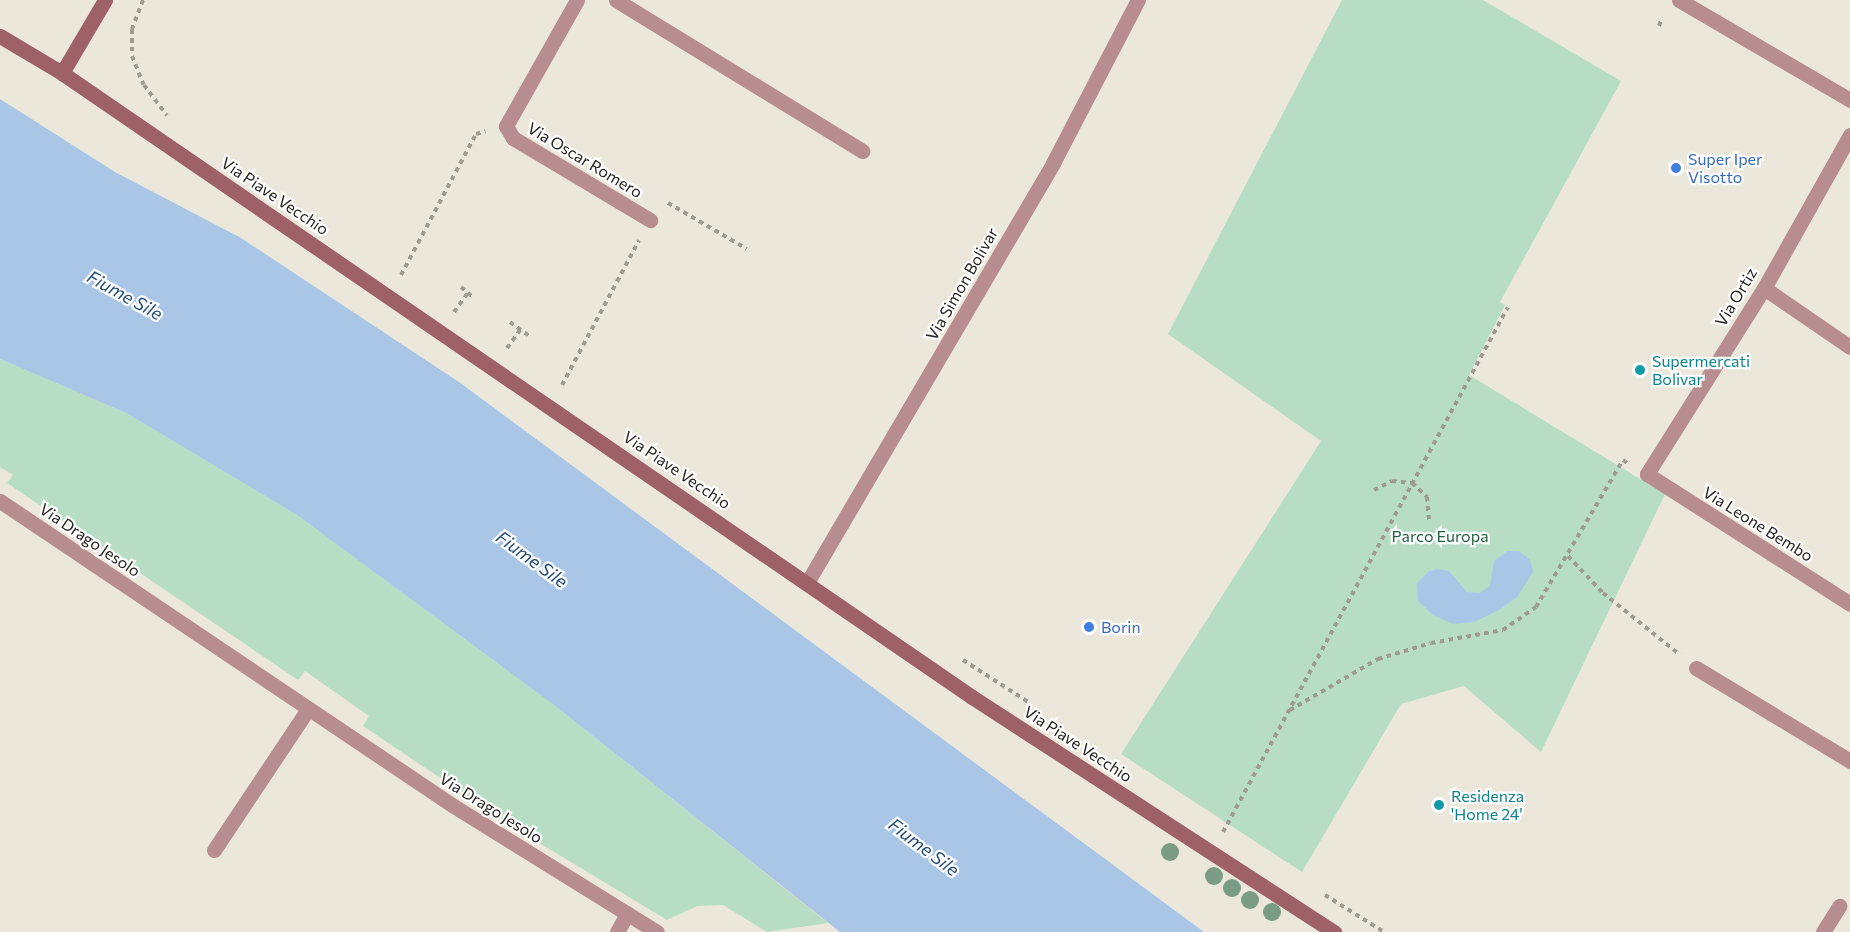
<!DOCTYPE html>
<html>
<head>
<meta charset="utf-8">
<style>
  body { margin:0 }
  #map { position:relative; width:1850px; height:932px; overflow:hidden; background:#ece7db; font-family:Commissioner,sans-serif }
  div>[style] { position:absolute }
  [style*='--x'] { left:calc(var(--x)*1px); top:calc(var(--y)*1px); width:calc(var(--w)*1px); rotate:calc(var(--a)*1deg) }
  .green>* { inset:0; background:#b7dec5 }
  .water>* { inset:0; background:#aac6e7 }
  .path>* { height:4px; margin-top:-2px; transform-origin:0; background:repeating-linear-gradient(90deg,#9f9b92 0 4.5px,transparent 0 9px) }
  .lane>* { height:15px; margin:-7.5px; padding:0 7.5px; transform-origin:7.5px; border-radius:7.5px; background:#b88d90 }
  .street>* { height:15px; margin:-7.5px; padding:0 7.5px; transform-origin:7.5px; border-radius:7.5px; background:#b88d90 }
  .secondary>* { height:15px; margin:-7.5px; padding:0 7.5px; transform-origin:7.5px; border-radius:7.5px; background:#9d6167 }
  .trees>* { width:18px; height:18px; margin:-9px; border-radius:50%; background:#7b9c84 }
  .dots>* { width:16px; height:16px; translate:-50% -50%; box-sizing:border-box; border:3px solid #fff; border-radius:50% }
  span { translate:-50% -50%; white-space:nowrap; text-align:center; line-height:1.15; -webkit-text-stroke:4.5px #fff; paint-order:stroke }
  .shop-label { font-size:16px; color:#366cbe }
  .left { translate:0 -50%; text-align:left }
  .street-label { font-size:16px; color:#262420 }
  .culture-label { font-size:16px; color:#0d838f }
  .park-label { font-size:16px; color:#1f5f3d }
  .water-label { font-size:18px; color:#244d78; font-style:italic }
</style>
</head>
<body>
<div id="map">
  <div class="green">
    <i style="clip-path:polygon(1342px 0,1483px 0,1621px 81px,1500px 302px,1505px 305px,1469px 375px,1665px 494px,1541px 752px,1464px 686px,1401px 704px,1302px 872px,1121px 754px,1321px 441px,1168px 334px)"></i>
    <i style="clip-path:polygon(0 359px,126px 413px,297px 515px,554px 705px,828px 923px,767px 932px,723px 905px,697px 906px,667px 920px,516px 829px,363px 726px,369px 716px,305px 671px,298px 680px,7px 483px,13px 475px,0 467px)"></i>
  </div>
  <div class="water">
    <i style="clip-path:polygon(0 99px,115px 172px,241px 238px,459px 382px,1204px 932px,840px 932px,554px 705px,297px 515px,126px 413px,0 359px)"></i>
    <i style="clip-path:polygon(1507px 551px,1519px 551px,1530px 560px,1533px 572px,1517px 597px,1499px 610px,1474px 622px,1453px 624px,1433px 615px,1418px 601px,1417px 583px,1429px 571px,1437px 569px,1449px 571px,1467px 592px,1479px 593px,1490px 586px,1494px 561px)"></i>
  </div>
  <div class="path">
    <i style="--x:143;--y:0;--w:31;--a:111"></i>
    <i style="--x:132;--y:29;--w:27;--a:90"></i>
    <i style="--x:132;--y:56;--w:31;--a:68"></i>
    <i style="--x:144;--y:85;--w:38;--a:53"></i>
    <i style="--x:1659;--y:26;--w:9;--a:-69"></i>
    <i style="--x:668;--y:203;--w:91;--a:30.2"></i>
    <i style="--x:401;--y:275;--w:160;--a:-62"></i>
    <i style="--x:476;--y:134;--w:10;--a:-17"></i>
    <i style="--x:461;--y:287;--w:17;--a:40"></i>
    <i style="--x:454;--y:312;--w:24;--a:-54"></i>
    <i style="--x:510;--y:322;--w:24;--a:36"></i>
    <i style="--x:507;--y:348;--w:22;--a:-54"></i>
    <i style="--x:562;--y:385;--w:164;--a:-62"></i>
    <i style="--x:1374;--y:490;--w:20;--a:-27"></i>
    <i style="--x:1392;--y:481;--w:20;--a:6"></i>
    <i style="--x:1412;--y:483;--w:21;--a:43"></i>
    <i style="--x:1427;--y:497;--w:24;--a:85"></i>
    <i style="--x:1568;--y:556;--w:51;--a:46.6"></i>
    <i style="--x:1603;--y:593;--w:99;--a:38.8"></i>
    <i style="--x:963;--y:660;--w:80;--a:32.7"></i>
    <i style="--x:1290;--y:710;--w:102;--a:-30.1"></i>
    <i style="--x:1378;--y:659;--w:55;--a:-16.8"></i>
    <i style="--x:1431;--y:643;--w:73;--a:-10.2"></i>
    <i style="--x:1503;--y:630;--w:40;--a:-34.9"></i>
    <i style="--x:1536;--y:607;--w:171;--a:-59.4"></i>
    <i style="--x:1623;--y:460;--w:5;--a:37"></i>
    <i style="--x:1223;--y:832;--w:597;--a:-61.5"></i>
    <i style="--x:1325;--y:895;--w:70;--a:32.1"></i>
  </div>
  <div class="lane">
    <i style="--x:1696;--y:668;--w:180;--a:31.1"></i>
    <i style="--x:214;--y:850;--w:169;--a:-56.3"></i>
    <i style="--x:1823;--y:932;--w:31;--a:-58"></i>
  </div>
  <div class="street">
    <i style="--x:577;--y:0;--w:145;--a:119.4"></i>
    <i style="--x:506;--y:126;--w:14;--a:60"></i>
    <i style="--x:513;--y:138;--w:160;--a:30.9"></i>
    <i style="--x:616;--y:0;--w:289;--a:31.5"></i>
    <i style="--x:1679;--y:0;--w:198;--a:30.3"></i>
    <i style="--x:1850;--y:135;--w:176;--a:119.3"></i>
    <i style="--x:1764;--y:288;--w:220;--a:122.2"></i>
    <i style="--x:1647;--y:474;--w:241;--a:32.6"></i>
    <i style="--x:1764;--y:288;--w:104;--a:34.5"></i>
    <i style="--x:0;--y:501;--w:545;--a:33.92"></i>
    <i style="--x:452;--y:805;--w:241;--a:31.8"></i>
    <i style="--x:808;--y:581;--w:485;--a:-59.6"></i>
    <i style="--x:1053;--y:163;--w:184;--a:-62.5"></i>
    <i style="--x:617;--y:932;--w:21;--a:-61"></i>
  </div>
  <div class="secondary">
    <i style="--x:0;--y:36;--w:72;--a:30.8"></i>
    <i style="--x:62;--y:73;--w:1103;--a:34.44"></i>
    <i style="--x:972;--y:697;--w:432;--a:33"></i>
    <i style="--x:62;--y:73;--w:85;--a:-59.5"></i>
  </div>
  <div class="trees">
    <i style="left:1170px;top:852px"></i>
    <i style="left:1214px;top:876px"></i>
    <i style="left:1232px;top:888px"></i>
    <i style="left:1250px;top:900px"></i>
    <i style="left:1272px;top:912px"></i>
  </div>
  <div class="dots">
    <i style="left:1676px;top:168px;background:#3f7fe0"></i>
    <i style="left:1640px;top:370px;background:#0f9aa8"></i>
    <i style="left:1089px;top:627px;background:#3f7fe0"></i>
    <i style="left:1439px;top:805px;background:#0f9aa8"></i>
  </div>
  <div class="shop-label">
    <span class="left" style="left:1688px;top:168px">Super Iper<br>Visotto</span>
    <span class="left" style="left:1101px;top:627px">Borin</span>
  </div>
  <div class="street-label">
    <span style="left:585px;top:160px;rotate:31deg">Via Oscar Romero</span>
    <span style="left:275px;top:196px;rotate:34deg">Via Piave Vecchio</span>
    <span style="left:962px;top:284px;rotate:-60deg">Via Simon Bolivar</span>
    <span style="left:1736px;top:297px;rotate:-59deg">Via Ortiz</span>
    <span style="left:677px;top:470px;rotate:34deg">Via Piave Vecchio</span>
    <span style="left:1758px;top:524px;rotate:32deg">Via Leone Bembo</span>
    <span style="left:90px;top:540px;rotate:34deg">Via Drago Jesolo</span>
    <span style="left:1078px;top:744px;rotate:33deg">Via Piave Vecchio</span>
    <span style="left:491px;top:808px;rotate:32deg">Via Drago Jesolo</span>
  </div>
  <div class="culture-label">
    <span class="left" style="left:1652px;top:370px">Supermercati<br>Bolivar</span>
    <span class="left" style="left:1451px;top:805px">Residenza<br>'Home 24'</span>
  </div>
  <div class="park-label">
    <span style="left:1440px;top:536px">Parco Europa</span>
  </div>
  <div class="water-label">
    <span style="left:125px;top:295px;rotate:29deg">Fiume Sile</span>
    <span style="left:532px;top:559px;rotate:36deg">Fiume Sile</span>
    <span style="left:924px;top:847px;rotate:37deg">Fiume Sile</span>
  </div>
</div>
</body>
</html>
